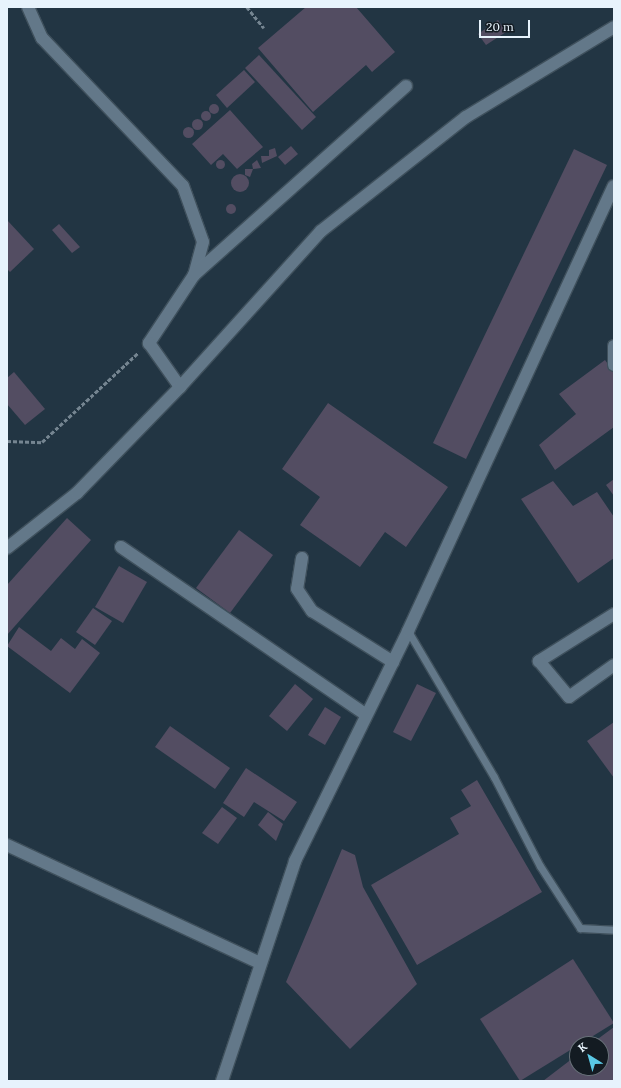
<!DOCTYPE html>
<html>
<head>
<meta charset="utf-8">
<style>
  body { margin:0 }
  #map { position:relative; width:621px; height:1088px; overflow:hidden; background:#223543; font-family:Lora,serif }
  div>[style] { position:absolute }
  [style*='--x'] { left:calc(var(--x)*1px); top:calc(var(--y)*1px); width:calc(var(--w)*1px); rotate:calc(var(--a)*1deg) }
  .building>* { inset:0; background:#534d62 }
  .round { border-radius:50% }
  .path>* { height:2.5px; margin-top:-1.25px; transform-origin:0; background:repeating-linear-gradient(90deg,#758591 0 4px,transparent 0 6px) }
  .roads { filter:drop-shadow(1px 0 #3f505c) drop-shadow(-1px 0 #3f505c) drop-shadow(0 1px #3f505c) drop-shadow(0 -1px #3f505c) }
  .lane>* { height:7px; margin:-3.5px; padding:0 3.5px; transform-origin:3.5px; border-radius:3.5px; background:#637889 }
  .street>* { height:12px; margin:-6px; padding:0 6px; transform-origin:6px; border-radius:6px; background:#637889 }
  span { translate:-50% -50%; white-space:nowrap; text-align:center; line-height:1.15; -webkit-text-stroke:3.5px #131b22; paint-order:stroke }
  .frame { position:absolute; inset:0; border:8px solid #e7f3fc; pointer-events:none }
  .north { position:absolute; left:569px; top:1036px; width:40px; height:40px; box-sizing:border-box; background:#131b22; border:1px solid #687179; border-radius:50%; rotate:323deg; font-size:11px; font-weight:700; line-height:16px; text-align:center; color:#e7f3fc }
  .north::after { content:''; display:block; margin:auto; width:14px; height:18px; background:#5ac8e5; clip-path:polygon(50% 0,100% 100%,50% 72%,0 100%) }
  .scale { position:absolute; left:479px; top:20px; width:51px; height:18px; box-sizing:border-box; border:2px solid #e7f3fc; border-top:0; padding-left:5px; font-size:12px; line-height:14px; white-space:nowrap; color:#e7f3fc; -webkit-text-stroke:3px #131b22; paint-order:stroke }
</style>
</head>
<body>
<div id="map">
  <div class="building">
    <i style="clip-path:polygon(306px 7px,356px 7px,395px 52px,372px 72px,366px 65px,313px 112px,258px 48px)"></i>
    <i style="clip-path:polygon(498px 20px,506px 32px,486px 45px,478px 34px)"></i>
    <i style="clip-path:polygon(259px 55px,316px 117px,302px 130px,245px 68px)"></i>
    <i style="clip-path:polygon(244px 70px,255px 82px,227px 108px,216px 95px)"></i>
    <i class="round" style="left:209px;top:104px;width:10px;height:10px"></i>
    <i style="clip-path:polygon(230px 110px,263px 147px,237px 169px,223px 154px,211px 165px,192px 144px)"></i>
    <i class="round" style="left:201px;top:111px;width:10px;height:10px"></i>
    <i class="round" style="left:191.5px;top:118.5px;width:11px;height:11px"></i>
    <i class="round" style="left:182.5px;top:126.5px;width:11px;height:11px"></i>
    <i style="clip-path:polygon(291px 146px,298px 154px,285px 165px,278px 157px)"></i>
    <i style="clip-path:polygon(275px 148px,277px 156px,262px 163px,261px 156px,269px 156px,269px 150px)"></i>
    <i style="clip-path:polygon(574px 149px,607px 165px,466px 459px,433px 443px)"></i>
    <i class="round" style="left:215.5px;top:159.5px;width:9px;height:9px"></i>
    <i style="clip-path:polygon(257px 160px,261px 168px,253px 169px,250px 177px,245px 175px,245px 169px,253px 169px,252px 164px)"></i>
    <i class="round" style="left:231px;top:174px;width:18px;height:18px"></i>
    <i class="round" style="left:226px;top:204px;width:10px;height:10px"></i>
    <i style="clip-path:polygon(7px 220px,34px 249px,10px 272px,7px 269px)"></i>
    <i style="clip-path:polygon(59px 224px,80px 247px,72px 253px,52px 230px)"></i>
    <i style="clip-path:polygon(605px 360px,614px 372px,614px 427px,555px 470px,539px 445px,576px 414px,559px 394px)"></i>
    <i style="clip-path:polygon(14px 372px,45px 409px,25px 425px,7px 404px,7px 378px)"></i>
    <i style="clip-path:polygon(328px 403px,448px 487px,406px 547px,385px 532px,360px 567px,300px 525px,320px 497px,282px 469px)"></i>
    <i style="clip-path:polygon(614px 479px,614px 496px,606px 485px)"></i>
    <i style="clip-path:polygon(553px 481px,573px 506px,597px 492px,614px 517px,614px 558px,578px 583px,521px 499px)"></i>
    <i style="clip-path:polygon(67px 518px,91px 540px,7px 635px,7px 585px)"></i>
    <i style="clip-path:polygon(239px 530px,273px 555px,230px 613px,196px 588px)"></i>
    <i style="clip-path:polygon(119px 566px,147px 582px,123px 623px,95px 607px)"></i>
    <i style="clip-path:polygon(93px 608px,112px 621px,95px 645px,76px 632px)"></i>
    <i style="clip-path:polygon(19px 627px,51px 651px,61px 638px,75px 649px,82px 639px,100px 653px,70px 693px,7px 646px)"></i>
    <i style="clip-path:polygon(295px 684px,313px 699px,287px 731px,269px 716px)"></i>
    <i style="clip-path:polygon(417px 684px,436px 693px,411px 741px,393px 732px)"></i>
    <i style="clip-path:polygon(325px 707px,341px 717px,325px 745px,308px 735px)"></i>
    <i style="clip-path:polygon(614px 722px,614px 778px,587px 741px)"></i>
    <i style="clip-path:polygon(170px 726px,230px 768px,215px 789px,155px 747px)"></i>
    <i style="clip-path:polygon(246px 768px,297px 802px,284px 821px,254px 802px,244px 817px,223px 803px)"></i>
    <i style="clip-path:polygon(477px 780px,542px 892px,417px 965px,371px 885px,459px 834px,450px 818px,471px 806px,461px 790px)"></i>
    <i style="clip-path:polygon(222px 807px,237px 818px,218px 844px,202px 833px)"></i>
    <i style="clip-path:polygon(268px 812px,283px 824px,276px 841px,258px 825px)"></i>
    <i style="clip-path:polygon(342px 849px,355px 855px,363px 887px,417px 984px,350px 1049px,286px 982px)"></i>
    <i style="clip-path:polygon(573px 959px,614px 1023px,520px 1081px,480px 1019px)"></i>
    <i style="clip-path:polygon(614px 1027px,614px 1081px,543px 1081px,577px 1055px,577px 1068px,601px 1068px,601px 1044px,591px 1044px)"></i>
  </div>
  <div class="path">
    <i style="--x:247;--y:7;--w:27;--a:51"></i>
    <i style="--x:7;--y:441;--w:35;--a:2"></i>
    <i style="--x:42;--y:442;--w:132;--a:-42.9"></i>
  </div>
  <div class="roads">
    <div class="lane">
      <i style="--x:408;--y:631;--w:169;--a:59.5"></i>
      <i style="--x:494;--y:777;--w:100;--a:62.7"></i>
      <i style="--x:540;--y:866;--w:74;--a:57.2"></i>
      <i style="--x:580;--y:928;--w:34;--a:3"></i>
    </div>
    <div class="street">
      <i style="--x:28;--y:7;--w:34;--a:66"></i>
      <i style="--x:42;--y:38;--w:204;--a:46.4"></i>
      <i style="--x:183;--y:186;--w:59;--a:70.3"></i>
      <i style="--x:203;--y:242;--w:34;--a:105"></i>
      <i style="--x:194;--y:275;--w:82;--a:123.5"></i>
      <i style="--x:149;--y:343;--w:54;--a:54.8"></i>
      <i style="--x:194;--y:275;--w:284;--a:-41.7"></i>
      <i style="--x:614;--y:346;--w:19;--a:90"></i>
      <i style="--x:121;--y:547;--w:297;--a:34.4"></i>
      <i style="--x:7;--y:548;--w:89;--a:-38.2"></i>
      <i style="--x:77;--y:493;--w:148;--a:-45.8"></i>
      <i style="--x:180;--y:387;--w:210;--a:-47.9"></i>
      <i style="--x:321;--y:231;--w:184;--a:-38.2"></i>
      <i style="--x:466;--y:117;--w:173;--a:-31.3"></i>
      <i style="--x:302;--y:558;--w:31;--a:99"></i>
      <i style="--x:297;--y:589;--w:27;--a:56"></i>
      <i style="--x:312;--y:611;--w:96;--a:32.2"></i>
      <i style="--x:614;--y:614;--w:89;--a:147.9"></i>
      <i style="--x:539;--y:661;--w:47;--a:50.2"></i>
      <i style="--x:569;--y:697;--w:55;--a:-35.4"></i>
      <i style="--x:7;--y:845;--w:279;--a:25"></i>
      <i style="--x:222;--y:1081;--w:232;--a:-71.6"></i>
      <i style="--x:295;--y:861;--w:256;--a:-63.8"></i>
      <i style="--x:408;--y:631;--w:490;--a:-65.2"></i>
    </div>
  </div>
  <div class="frame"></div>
  <div class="north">K</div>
  <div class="scale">20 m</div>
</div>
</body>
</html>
